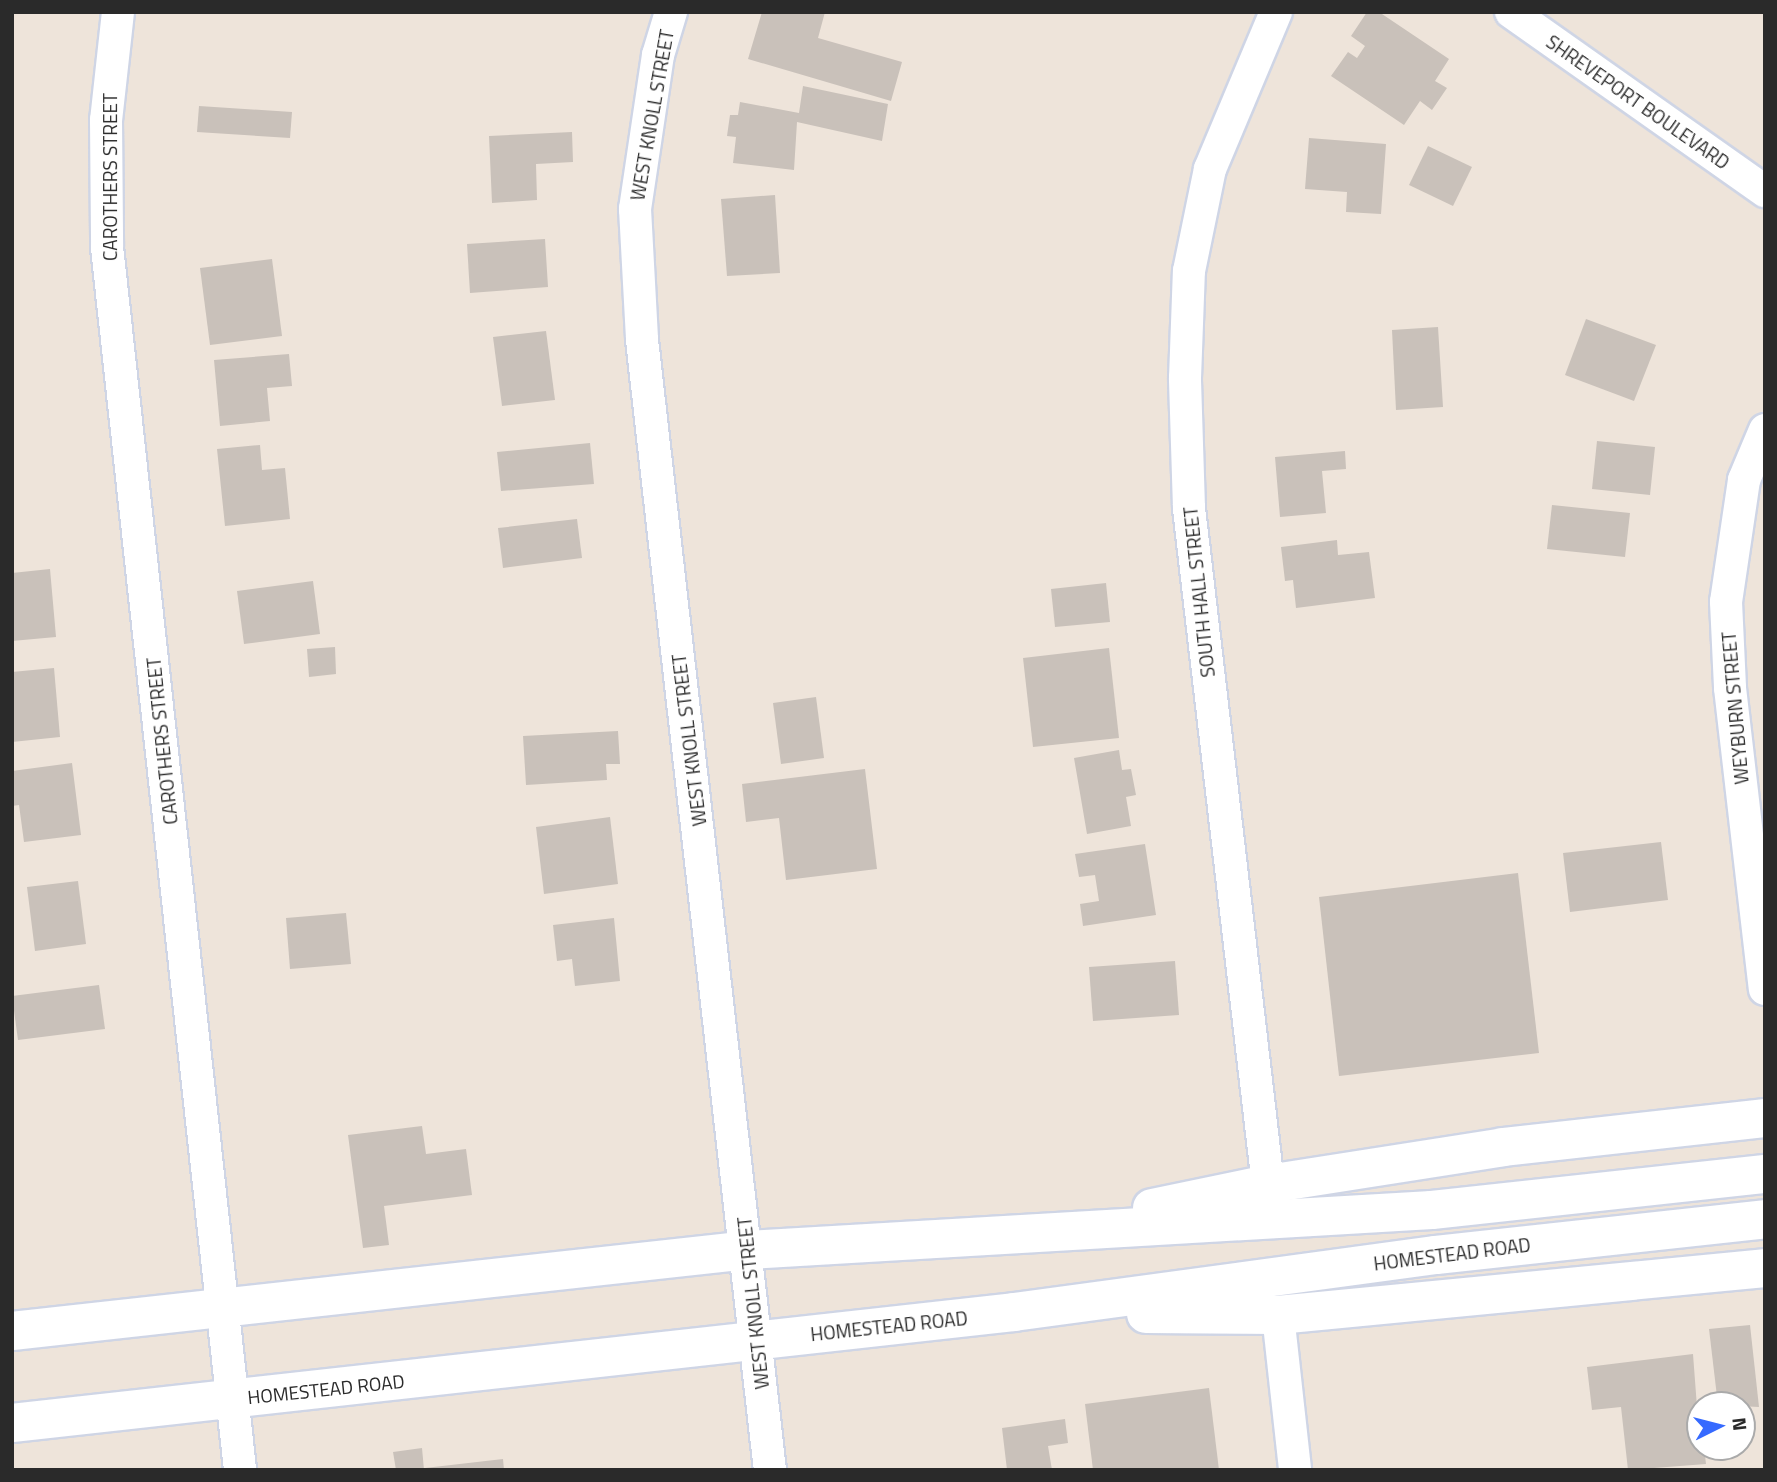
<!DOCTYPE html>
<html>
<head>
<meta charset="utf-8">
<style>
  body { margin:0 }
  #map { position:relative; width:1777px; height:1482px; overflow:hidden; background:#eee4da; font-family:"Titillium Web",sans-serif }
  div>[style] { position:absolute }
  [style*='--x'] { left:calc(var(--x)*1px); top:calc(var(--y)*1px); width:calc(var(--w)*1px); rotate:calc(var(--a)*1deg) }
  .building>* { inset:0; background:#c9c1ba }
  .roads { filter:drop-shadow(2px 0 #cfd5e5) drop-shadow(-2px 0 #cfd5e5) drop-shadow(0 2px #cfd5e5) drop-shadow(0 -2px #cfd5e5) }
  .street>* { height:32px; margin:-16px; padding:0 16px; transform-origin:16px; border-radius:16px; background:#fff }
  .secondary>* { height:38px; margin:-19px; padding:0 19px; transform-origin:19px; border-radius:19px; background:#fff }
  span { translate:-50% -50%; white-space:nowrap; text-align:center; line-height:1.15; -webkit-text-stroke:5px #fff; paint-order:stroke }
  .street-label { font-size:19px; color:#2a2a2a }
  .frame { position:absolute; inset:0; border:14px solid #2a2a2a; pointer-events:none }
  .north { position:absolute; left:1686px; top:1391px; width:70px; height:70px; box-sizing:border-box; background:#fff; border:2px solid #aaa; border-radius:50%; rotate:84deg; font-size:19px; font-weight:700; line-height:28px; text-align:center; color:#2a2a2a }
  .north::after { content:''; display:block; margin:auto; width:24px; height:32px; background:#366aff; clip-path:polygon(50% 0,100% 100%,50% 72%,0 100%) }
</style>
</head>
<body>
<div id="map">
  <div class="building">
    <i style="clip-path:polygon(762px 12px,825px 12px,818px 38px,902px 62px,891px 101px,748px 59px)"></i>
    <i style="clip-path:polygon(1367px 12px,1379px 12px,1449px 59px,1435px 81px,1447px 88px,1432px 110px,1420px 101px,1404px 125px,1331px 76px,1348px 52px,1357px 58px,1365px 46px,1351px 36px)"></i>
    <i style="clip-path:polygon(803px 86px,888px 104px,882px 141px,797px 122px,794px 170px,733px 163px,736px 137px,727px 136px,730px 115px,738px 115px,740px 102px,799px 113px)"></i>
    <i style="clip-path:polygon(199px 106px,292px 112px,290px 138px,197px 132px)"></i>
    <i style="clip-path:polygon(572px 132px,573px 162px,536px 164px,537px 200px,492px 203px,489px 136px)"></i>
    <i style="clip-path:polygon(1309px 138px,1386px 144px,1381px 214px,1346px 212px,1347px 192px,1305px 189px)"></i>
    <i style="clip-path:polygon(1428px 146px,1472px 167px,1453px 206px,1409px 185px)"></i>
    <i style="clip-path:polygon(775px 195px,780px 273px,727px 276px,721px 199px)"></i>
    <i style="clip-path:polygon(545px 239px,548px 287px,470px 293px,467px 244px)"></i>
    <i style="clip-path:polygon(272px 259px,282px 336px,210px 345px,200px 268px)"></i>
    <i style="clip-path:polygon(1586px 319px,1656px 345px,1634px 401px,1565px 375px)"></i>
    <i style="clip-path:polygon(1438px 327px,1443px 407px,1396px 410px,1392px 330px)"></i>
    <i style="clip-path:polygon(546px 331px,555px 400px,502px 406px,493px 337px)"></i>
    <i style="clip-path:polygon(289px 354px,292px 386px,267px 388px,270px 421px,220px 426px,214px 360px)"></i>
    <i style="clip-path:polygon(1597px 441px,1655px 447px,1650px 495px,1592px 489px)"></i>
    <i style="clip-path:polygon(590px 443px,594px 484px,501px 491px,497px 452px)"></i>
    <i style="clip-path:polygon(260px 445px,262px 470px,285px 468px,290px 519px,225px 526px,217px 449px)"></i>
    <i style="clip-path:polygon(1345px 451px,1346px 469px,1322px 471px,1326px 513px,1280px 517px,1275px 457px)"></i>
    <i style="clip-path:polygon(1552px 505px,1630px 513px,1625px 557px,1547px 549px)"></i>
    <i style="clip-path:polygon(577px 519px,582px 558px,503px 568px,498px 528px)"></i>
    <i style="clip-path:polygon(1337px 540px,1338px 555px,1369px 552px,1375px 598px,1296px 608px,1293px 580px,1285px 581px,1281px 547px)"></i>
    <i style="clip-path:polygon(50px 569px,56px 637px,12px 641px,12px 573px)"></i>
    <i style="clip-path:polygon(313px 581px,320px 634px,244px 644px,237px 591px)"></i>
    <i style="clip-path:polygon(1106px 583px,1110px 622px,1055px 627px,1051px 589px)"></i>
    <i style="clip-path:polygon(335px 647px,336px 674px,309px 677px,307px 649px)"></i>
    <i style="clip-path:polygon(1109px 648px,1119px 738px,1033px 747px,1023px 658px)"></i>
    <i style="clip-path:polygon(54px 668px,60px 737px,12px 742px,12px 672px)"></i>
    <i style="clip-path:polygon(816px 697px,824px 758px,781px 764px,773px 703px)"></i>
    <i style="clip-path:polygon(618px 731px,620px 764px,606px 764px,607px 780px,526px 785px,523px 736px)"></i>
    <i style="clip-path:polygon(1119px 750px,1122px 770px,1131px 769px,1136px 795px,1126px 797px,1131px 826px,1087px 834px,1074px 758px)"></i>
    <i style="clip-path:polygon(72px 763px,81px 835px,24px 842px,19px 805px,12px 806px,12px 771px)"></i>
    <i style="clip-path:polygon(865px 769px,877px 869px,786px 880px,779px 818px,746px 822px,742px 784px)"></i>
    <i style="clip-path:polygon(610px 817px,618px 884px,544px 894px,536px 827px)"></i>
    <i style="clip-path:polygon(1661px 842px,1668px 900px,1570px 912px,1563px 853px)"></i>
    <i style="clip-path:polygon(1145px 844px,1156px 915px,1083px 926px,1080px 904px,1099px 901px,1095px 875px,1079px 877px,1075px 854px)"></i>
    <i style="clip-path:polygon(1518px 873px,1539px 1053px,1339px 1076px,1319px 897px)"></i>
    <i style="clip-path:polygon(78px 881px,86px 944px,35px 951px,27px 887px)"></i>
    <i style="clip-path:polygon(346px 913px,351px 964px,290px 969px,286px 918px)"></i>
    <i style="clip-path:polygon(614px 918px,620px 981px,575px 986px,572px 959px,557px 961px,553px 925px)"></i>
    <i style="clip-path:polygon(1175px 961px,1179px 1015px,1093px 1021px,1089px 967px)"></i>
    <i style="clip-path:polygon(99px 985px,105px 1029px,18px 1040px,12px 996px)"></i>
    <i style="clip-path:polygon(422px 1126px,426px 1154px,466px 1149px,472px 1195px,384px 1206px,389px 1245px,363px 1248px,348px 1135px)"></i>
    <i style="clip-path:polygon(1750px 1325px,1759px 1407px,1718px 1405px,1709px 1329px)"></i>
    <i style="clip-path:polygon(1693px 1354px,1700px 1447px,1704px 1447px,1706px 1464px,1628px 1470px,1621px 1407px,1592px 1410px,1587px 1367px)"></i>
    <i style="clip-path:polygon(1209px 1388px,1219px 1470px,1093px 1470px,1085px 1404px)"></i>
    <i style="clip-path:polygon(1065px 1419px,1068px 1443px,1048px 1446px,1052px 1470px,1007px 1470px,1002px 1428px)"></i>
    <i style="clip-path:polygon(422px 1448px,424px 1470px,396px 1470px,393px 1452px)"></i>
    <i style="clip-path:polygon(503px 1459px,504px 1470px,426px 1470px,425px 1468px)"></i>
  </div>
  <div class="roads">
    <div class="street">
      <i style="--x:118;--y:12;--w:109;--a:96.3"></i>
      <i style="--x:106;--y:120;--w:127;--a:89.5"></i>
      <i style="--x:107;--y:247;--w:1230;--a:83.79"></i>
      <i style="--x:671;--y:12;--w:45;--a:106.8"></i>
      <i style="--x:658;--y:55;--w:156;--a:98.5"></i>
      <i style="--x:635;--y:209;--w:131;--a:86.9"></i>
      <i style="--x:642;--y:340;--w:1137;--a:83.54"></i>
      <i style="--x:1511;--y:12;--w:311;--a:35.2"></i>
      <i style="--x:1765;--y:430;--w:54;--a:112.8"></i>
      <i style="--x:1744;--y:480;--w:123;--a:98.4"></i>
      <i style="--x:1726;--y:602;--w:86;--a:87.3"></i>
      <i style="--x:1730;--y:688;--w:303;--a:83.4"></i>
      <i style="--x:1268;--y:1184;--w:681;--a:-96.67"></i>
      <i style="--x:1189;--y:508;--w:130;--a:-91.8"></i>
      <i style="--x:1185;--y:378;--w:107;--a:-87.9"></i>
      <i style="--x:1189;--y:271;--w:104;--a:-78.4"></i>
      <i style="--x:1210;--y:169;--w:170;--a:-67.2"></i>
      <i style="--x:1278;--y:1315;--w:156;--a:83.7"></i>
    </div>
    <div class="secondary">
      <i style="--x:1152;--y:1208;--w:118;--a:-11.7"></i>
      <i style="--x:1268;--y:1184;--w:238;--a:-8.9"></i>
      <i style="--x:1503;--y:1147;--w:264;--a:-6.3"></i>
      <i style="--x:1146;--y:1314;--w:132;--a:0.4"></i>
      <i style="--x:1278;--y:1315;--w:489;--a:-5.5"></i>
      <i style="--x:12;--y:1331;--w:740;--a:-6.28"></i>
      <i style="--x:748;--y:1250;--w:685;--a:-3.35"></i>
      <i style="--x:1432;--y:1210;--w:335;--a:-6.2"></i>
      <i style="--x:12;--y:1423;--w:1008;--a:-6.32"></i>
      <i style="--x:1014;--y:1312;--w:426;--a:-7.7"></i>
      <i style="--x:1436;--y:1255;--w:331;--a:-6.2"></i>
    </div>
  </div>
  <div class="street-label">
    <span style="left:1638px;top:102px;rotate:35deg">SHREVEPORT BOULEVARD</span>
    <span style="left:652px;top:115px;rotate:-80deg">WEST KNOLL STREET</span>
    <span style="left:110px;top:177px;rotate:-90deg">CAROTHERS STREET</span>
    <span style="left:1199px;top:592px;rotate:-96deg">SOUTH HALL STREET</span>
    <span style="left:1735px;top:708px;rotate:-95deg">WEYBURN STREET</span>
    <span style="left:689px;top:740px;rotate:-97deg">WEST KNOLL STREET</span>
    <span style="left:162px;top:741px;rotate:-96deg">CAROTHERS STREET</span>
    <span style="left:1452px;top:1254px;rotate:-7deg">HOMESTEAD ROAD</span>
    <span style="left:753px;top:1303px;rotate:-96deg">WEST KNOLL STREET</span>
    <span style="left:889px;top:1326px;rotate:-6deg">HOMESTEAD ROAD</span>
    <span style="left:326px;top:1389px;rotate:-6deg">HOMESTEAD ROAD</span>
  </div>
  <div class="frame"></div>
  <div class="north">N</div>
</div>
</body>
</html>
